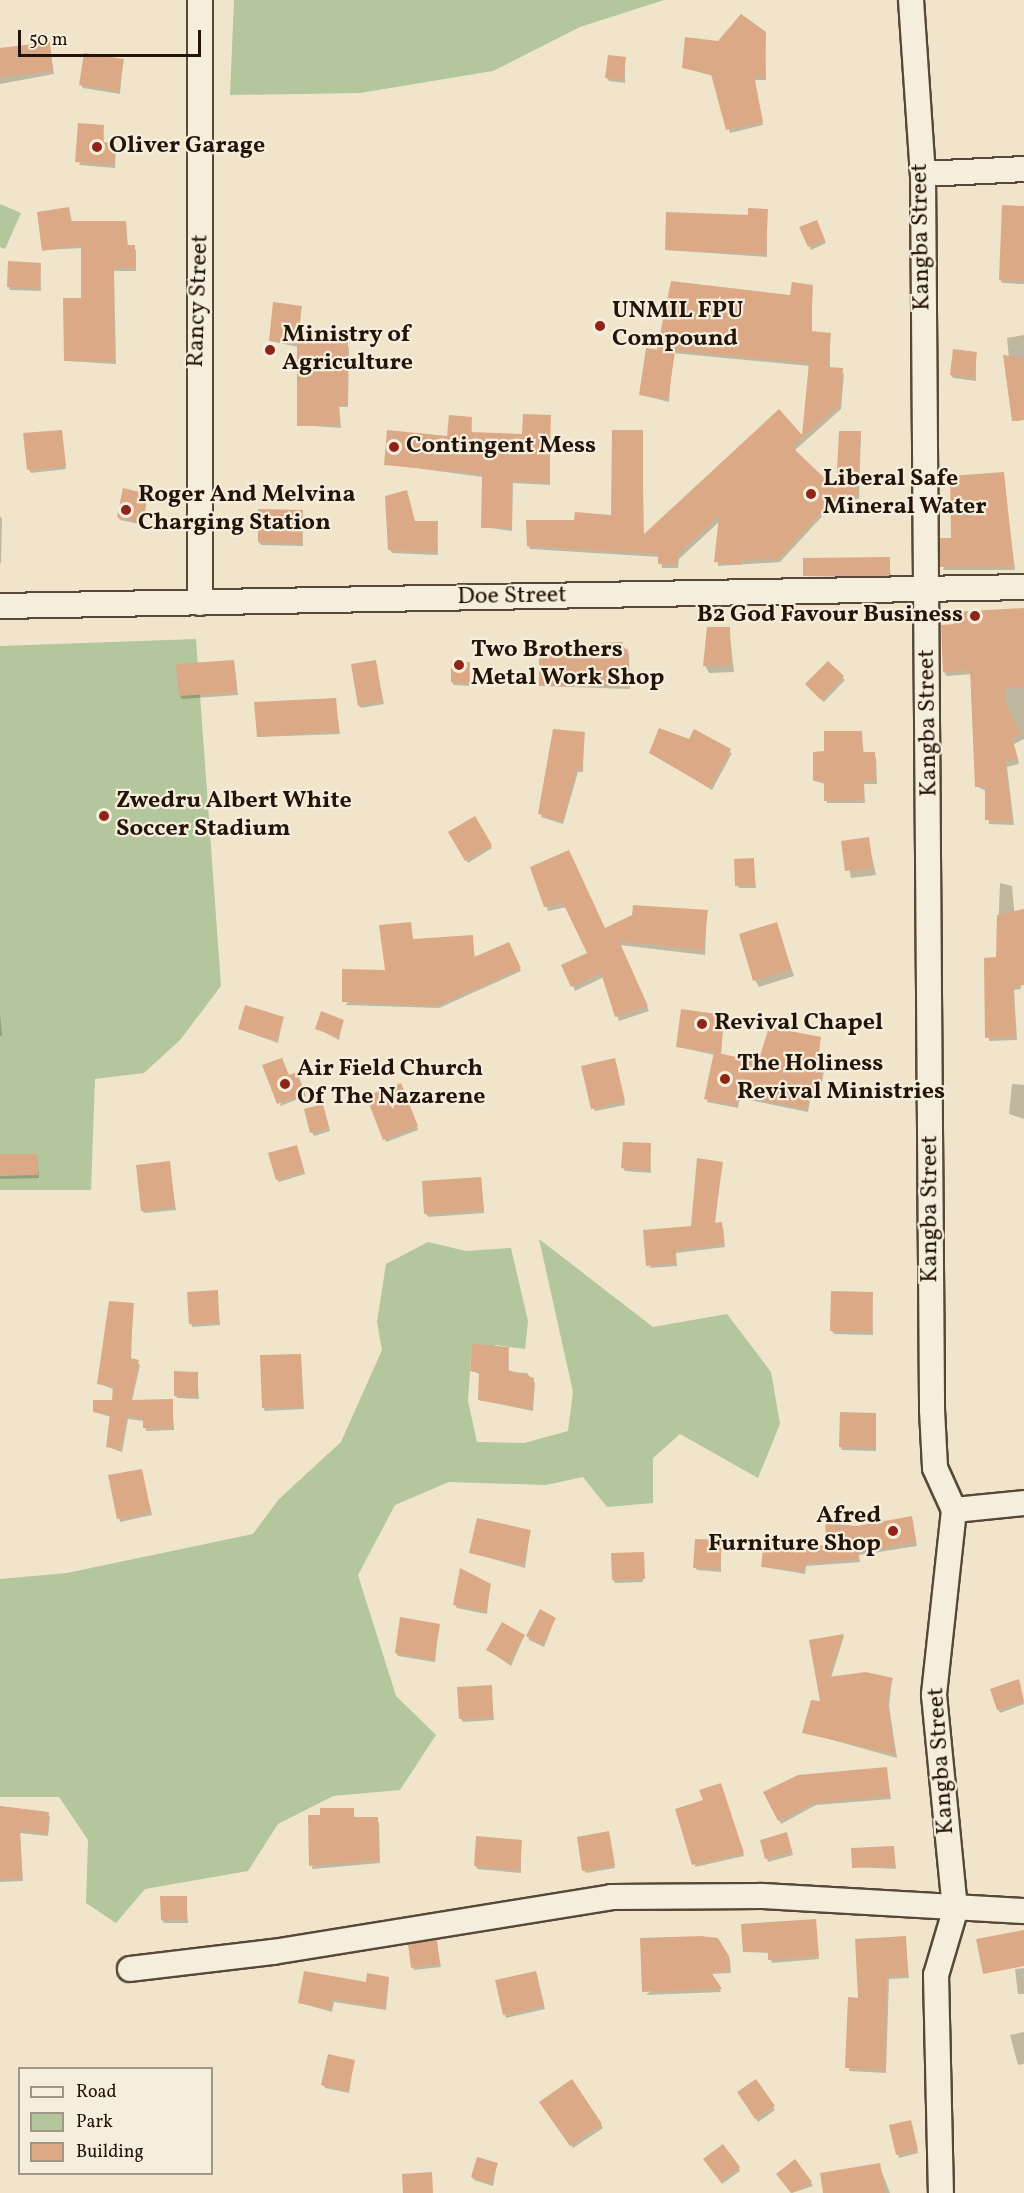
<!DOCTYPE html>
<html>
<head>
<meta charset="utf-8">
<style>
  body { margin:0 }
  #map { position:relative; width:1024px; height:2193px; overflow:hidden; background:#f0e5ca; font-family:Vollkorn,serif }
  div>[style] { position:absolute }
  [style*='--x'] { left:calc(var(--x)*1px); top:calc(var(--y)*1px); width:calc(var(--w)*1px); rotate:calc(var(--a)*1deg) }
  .green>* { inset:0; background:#b4c69c }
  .shadow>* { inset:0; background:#0003 }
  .building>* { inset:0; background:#dca986 }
  .roads { filter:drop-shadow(2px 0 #574839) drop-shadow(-2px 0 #574839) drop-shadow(0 2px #574839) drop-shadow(0 -2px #574839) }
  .street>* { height:24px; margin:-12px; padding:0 12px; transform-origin:12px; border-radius:12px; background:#f5eedd }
  .dots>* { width:16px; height:16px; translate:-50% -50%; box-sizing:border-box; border:3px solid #f5eedd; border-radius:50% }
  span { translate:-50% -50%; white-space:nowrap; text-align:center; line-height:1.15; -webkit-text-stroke:4.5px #f5eedd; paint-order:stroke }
  .poi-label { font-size:24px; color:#241309; font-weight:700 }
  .left { translate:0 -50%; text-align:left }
  .right { translate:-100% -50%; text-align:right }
  .street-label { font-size:24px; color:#241309 }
  .legend { position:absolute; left:18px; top:2067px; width:195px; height:108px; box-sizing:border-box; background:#f5eedd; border:2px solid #a19688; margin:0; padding:8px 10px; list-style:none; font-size:18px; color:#241309 }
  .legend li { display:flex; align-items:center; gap:12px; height:30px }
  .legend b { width:30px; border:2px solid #a19688 }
  .scale { position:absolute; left:18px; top:30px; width:183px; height:27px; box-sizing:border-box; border:3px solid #241309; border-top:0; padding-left:8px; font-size:18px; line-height:21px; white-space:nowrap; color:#241309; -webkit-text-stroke:4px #f5eedd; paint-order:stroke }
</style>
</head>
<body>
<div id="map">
  <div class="green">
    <i style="clip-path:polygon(234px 0,664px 0,580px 27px,493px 71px,360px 93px,230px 95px)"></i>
    <i style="clip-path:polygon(0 204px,21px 213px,5px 249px,0 247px)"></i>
    <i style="clip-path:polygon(196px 639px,221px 986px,180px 1040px,144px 1073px,95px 1079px,91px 1190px,0 1190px,0 646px)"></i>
    <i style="clip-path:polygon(539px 1239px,653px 1327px,727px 1314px,771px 1372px,780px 1424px,758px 1478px,680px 1434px,653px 1458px,653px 1503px,607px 1507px,583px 1477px,546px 1485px,449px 1482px,395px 1505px,358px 1575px,396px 1696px,436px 1735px,400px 1790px,333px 1796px,278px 1824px,248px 1871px,145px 1889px,116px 1923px,86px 1903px,88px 1840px,59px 1797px,0 1797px,0 1579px,67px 1573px,253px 1534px,279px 1499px,341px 1442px,382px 1350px,377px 1322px,386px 1264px,428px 1242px,466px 1251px,511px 1248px,528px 1321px,525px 1349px,496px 1345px,471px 1354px,468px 1401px,477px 1442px,524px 1443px,568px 1431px,573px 1392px)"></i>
  </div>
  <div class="shadow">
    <i style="clip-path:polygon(765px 33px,766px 80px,755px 80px,763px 125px,730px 133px,713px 76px,684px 68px,719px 43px)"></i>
    <i style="clip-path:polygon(49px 43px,54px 74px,0 84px,0 51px)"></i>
    <i style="clip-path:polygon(625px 58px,625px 83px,609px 81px,607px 78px)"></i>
    <i style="clip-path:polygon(123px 60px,120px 94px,83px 88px,81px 85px)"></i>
    <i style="clip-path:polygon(103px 126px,104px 143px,116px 147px,115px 168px,79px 165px)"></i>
    <i style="clip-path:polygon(1024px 208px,1024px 284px,1002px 283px,1000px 279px)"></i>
    <i style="clip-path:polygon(69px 209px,72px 222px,126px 222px,128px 247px,136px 250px,136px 271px,114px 271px,116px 364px,66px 361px,83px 300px,83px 248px,44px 250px)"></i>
    <i style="clip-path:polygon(767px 210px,767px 257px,666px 250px)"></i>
    <i style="clip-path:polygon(818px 225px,826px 243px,811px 250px,801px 228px)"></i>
    <i style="clip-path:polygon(40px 264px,41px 291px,10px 290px,9px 287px)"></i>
    <i style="clip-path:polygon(812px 286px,812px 333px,830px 334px,830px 369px,844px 374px,841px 409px,794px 451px,838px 493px,861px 433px,859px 499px,838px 499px,780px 562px,718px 566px,720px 521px,679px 559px,678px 568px,662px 568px,660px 557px,530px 549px,528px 545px,575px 522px,613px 517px,642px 432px,644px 536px,779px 411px,803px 439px,810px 366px,673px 353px,669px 402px,641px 395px,659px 348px)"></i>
    <i style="clip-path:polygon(301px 307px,299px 343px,349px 347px,348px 407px,339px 407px,341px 428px,298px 425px,298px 347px,270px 341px)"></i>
    <i style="clip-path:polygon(1024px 335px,1024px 420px,1015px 421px,1007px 338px)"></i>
    <i style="clip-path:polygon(976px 353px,976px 381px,953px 378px,951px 375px)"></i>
    <i style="clip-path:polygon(550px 416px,550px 485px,513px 483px,512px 531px,483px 527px,483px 477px,385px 464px,448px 438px,471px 419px,472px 433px,523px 436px)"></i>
    <i style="clip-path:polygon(61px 431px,66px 469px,31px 473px,29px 470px)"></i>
    <i style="clip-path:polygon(1003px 473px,1015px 570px,943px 570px,952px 540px)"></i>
    <i style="clip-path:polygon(147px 495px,144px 525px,120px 520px,118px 517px)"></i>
    <i style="clip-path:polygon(302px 511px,303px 546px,261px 545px,259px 542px)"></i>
    <i style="clip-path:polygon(0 516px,2px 519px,1px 563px,0 563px)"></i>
    <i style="clip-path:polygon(437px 523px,438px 555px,392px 553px,390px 550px)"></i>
    <i style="clip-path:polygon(889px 558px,891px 578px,805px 576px)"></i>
    <i style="clip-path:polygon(1024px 610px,1024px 739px,1014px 744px,1019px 764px,1007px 767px,1014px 825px,989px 824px,986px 791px,976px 786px,972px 674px,947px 676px,944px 672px)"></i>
    <i style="clip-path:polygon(729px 628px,734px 672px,709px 673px,705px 665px)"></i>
    <i style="clip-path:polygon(622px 644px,629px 654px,630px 689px,541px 686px)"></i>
    <i style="clip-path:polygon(234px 661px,238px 695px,182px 699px,180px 696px)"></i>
    <i style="clip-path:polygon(375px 662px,384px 704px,361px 708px,359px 705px)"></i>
    <i style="clip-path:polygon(469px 663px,470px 686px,454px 685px,452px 682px)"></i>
    <i style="clip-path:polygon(828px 663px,845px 680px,824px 702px,809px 688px)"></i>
    <i style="clip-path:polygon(335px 699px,340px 734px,258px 737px)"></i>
    <i style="clip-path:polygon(861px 732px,864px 754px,876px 757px,877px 784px,864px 784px,865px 803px,827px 803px,825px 784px,815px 781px)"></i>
    <i style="clip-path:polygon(584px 733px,583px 772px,578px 772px,563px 824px,541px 817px)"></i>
    <i style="clip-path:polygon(689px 741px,732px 753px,712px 790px,651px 753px)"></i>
    <i style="clip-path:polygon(475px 818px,492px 848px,468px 863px,450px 833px)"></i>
    <i style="clip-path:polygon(868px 839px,876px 875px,851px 878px,843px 842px)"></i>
    <i style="clip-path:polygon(753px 859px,756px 888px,739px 888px,737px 885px)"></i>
    <i style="clip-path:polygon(532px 868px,605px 930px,707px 911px,705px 955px,620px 945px,649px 1011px,619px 1021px,604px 977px,575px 991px,573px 986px,589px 953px,567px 907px,548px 911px)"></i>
    <i style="clip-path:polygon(1000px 883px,1012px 886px,1021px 989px,1014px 990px,1017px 1040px,989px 1041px,985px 959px,997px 958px)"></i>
    <i style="clip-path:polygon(410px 923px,413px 940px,472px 937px,475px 958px,508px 944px,521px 971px,439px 1008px,345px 1005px,386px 971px)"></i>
    <i style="clip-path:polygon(776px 924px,794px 976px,759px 987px,755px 980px)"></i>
    <i style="clip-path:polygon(0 1014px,2px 1036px,0 1036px)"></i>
    <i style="clip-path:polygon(724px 1016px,721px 1055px,759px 1064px,820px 1039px,819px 1057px,826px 1061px,819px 1097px,811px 1095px,808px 1112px,740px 1098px,738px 1108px,707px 1102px,715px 1055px,678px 1047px)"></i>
    <i style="clip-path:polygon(283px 1018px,278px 1043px,239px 1029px)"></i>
    <i style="clip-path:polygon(343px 1021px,339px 1040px,316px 1028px)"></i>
    <i style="clip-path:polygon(616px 1063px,625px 1105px,595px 1111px,593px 1108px)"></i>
    <i style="clip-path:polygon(288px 1077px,298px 1077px,306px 1096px,280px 1106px)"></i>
    <i style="clip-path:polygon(1012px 1084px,1024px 1085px,1024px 1119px,1009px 1114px)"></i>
    <i style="clip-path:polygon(402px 1088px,418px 1130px,386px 1142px,385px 1139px)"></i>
    <i style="clip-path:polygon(324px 1109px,330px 1131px,314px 1136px,312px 1132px)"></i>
    <i style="clip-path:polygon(650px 1145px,651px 1173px,625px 1171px,623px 1168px)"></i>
    <i style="clip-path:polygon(298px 1149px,305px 1174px,279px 1182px,277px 1179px)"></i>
    <i style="clip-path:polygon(0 1155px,37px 1155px,39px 1178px,0 1179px)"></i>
    <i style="clip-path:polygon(169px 1163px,176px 1210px,144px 1213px,142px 1210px)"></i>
    <i style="clip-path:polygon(722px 1163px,715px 1224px,723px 1227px,725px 1247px,676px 1253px,677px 1266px,649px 1268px,692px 1228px)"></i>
    <i style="clip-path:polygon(481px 1178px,484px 1213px,428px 1217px,426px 1213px)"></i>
    <i style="clip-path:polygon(217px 1291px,220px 1325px,192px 1327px,191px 1323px)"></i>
    <i style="clip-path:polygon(872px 1293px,873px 1335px,834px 1334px,832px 1331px)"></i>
    <i style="clip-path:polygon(133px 1305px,131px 1360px,140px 1365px,132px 1401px,172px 1400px,174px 1430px,146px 1431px,144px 1421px,128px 1419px,122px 1452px,108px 1447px,111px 1417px,94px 1412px,113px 1401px,115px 1390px,98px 1383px)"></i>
    <i style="clip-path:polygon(508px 1348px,509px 1372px,527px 1373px,535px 1383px,533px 1411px,479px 1400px,480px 1374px,471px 1371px)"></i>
    <i style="clip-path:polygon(301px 1356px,304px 1409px,265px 1411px,263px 1407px)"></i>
    <i style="clip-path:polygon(197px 1373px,199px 1399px,177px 1398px,176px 1395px)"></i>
    <i style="clip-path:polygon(876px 1415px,876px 1451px,842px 1450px,841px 1447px)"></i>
    <i style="clip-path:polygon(141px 1470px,152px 1515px,120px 1522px,110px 1477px)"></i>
    <i style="clip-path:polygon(912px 1518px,917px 1546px,859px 1555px,860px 1562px,806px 1566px,805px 1574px,763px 1567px,829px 1548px,857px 1527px)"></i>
    <i style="clip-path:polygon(530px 1532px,525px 1568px,471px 1553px)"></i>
    <i style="clip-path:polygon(721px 1542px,721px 1572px,697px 1570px,695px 1567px)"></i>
    <i style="clip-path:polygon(643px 1554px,643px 1582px,615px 1583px,613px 1580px)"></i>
    <i style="clip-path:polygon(490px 1585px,487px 1614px,457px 1608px,455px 1605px)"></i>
    <i style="clip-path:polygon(555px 1619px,544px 1647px,529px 1640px,528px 1636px)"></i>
    <i style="clip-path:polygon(439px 1625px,435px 1662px,398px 1656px,396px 1652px)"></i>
    <i style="clip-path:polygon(524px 1636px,511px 1666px,488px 1650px)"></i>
    <i style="clip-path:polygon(844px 1636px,831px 1678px,892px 1679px,889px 1706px,897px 1758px,804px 1732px,822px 1703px,811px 1641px)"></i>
    <i style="clip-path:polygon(1020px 1684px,1024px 1704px,1000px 1713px,998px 1709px)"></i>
    <i style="clip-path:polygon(491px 1686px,494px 1720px,463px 1722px,461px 1719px)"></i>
    <i style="clip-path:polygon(886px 1768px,891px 1799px,816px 1805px,781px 1824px,765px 1793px)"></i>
    <i style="clip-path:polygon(722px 1788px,744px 1856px,695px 1867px,705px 1801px)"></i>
    <i style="clip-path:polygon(0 1807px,50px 1816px,48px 1836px,20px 1833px,23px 1881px,0 1882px)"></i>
    <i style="clip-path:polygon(353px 1810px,354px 1819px,379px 1822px,380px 1863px,312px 1869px,322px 1816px)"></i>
    <i style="clip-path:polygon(609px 1833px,615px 1868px,586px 1873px,584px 1870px)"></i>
    <i style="clip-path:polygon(788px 1837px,793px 1855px,768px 1862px,762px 1841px)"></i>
    <i style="clip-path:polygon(521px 1842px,521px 1873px,477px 1869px,476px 1866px)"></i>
    <i style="clip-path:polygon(894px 1848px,896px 1869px,854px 1867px)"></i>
    <i style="clip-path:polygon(186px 1897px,188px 1923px,164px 1923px,162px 1920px)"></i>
    <i style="clip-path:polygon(815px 1920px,819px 1959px,772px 1963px,769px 1953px,744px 1952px,742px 1925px)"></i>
    <i style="clip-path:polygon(905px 1938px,909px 1978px,889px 1979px,886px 2073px,849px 2071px,859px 1999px)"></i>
    <i style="clip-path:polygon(718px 1939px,730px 1960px,731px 1973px,711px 1974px,721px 1992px,646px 1995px)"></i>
    <i style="clip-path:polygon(436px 1941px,441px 1967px,414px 1970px,413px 1967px)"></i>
    <i style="clip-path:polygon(1024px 1968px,1024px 1994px,1018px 1994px,1015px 1969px)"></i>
    <i style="clip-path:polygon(537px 1975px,545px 2009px,506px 2018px,505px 2015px)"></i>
    <i style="clip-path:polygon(389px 1979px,386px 2010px,334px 2002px,332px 2012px,300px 2003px)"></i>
    <i style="clip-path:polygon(1024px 2032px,1024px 2064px,1018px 2065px,1010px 2035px)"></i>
    <i style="clip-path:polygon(354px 2061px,349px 2093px,325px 2088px,323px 2084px)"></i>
    <i style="clip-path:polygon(572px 2081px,603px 2128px,573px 2148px,541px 2102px)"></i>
    <i style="clip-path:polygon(756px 2081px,775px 2110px,758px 2122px,739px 2092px)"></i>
    <i style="clip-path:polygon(912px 2125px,918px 2153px,899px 2158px,898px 2155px)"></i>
    <i style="clip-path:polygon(706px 2162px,739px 2168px,740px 2171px,722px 2184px)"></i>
    <i style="clip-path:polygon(497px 2164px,493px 2186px,474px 2180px,472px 2177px)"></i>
    <i style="clip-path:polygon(879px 2165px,890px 2193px,824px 2193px)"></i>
    <i style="clip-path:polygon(780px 2177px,811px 2183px,813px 2186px,792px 2193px)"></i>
  </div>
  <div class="building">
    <i style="clip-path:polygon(741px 14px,766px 32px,765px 78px,754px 77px,763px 122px,726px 130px,711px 74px,682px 68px,685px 37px,718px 41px)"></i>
    <i style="clip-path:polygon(50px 42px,53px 71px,0 77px,0 48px)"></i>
    <i style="clip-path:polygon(84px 53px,124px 59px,119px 91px,79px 85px)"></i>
    <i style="clip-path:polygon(608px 55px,626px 57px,623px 80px,605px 78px)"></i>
    <i style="clip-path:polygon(78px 123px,104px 125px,103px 142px,115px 143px,114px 165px,75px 162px)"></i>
    <i style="clip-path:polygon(1002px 205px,1024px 206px,1024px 281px,999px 280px)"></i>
    <i style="clip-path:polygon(69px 207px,71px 221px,126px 221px,127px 245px,135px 245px,135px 268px,113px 268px,115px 361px,64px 361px,63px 298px,81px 298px,81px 245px,42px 251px,37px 212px)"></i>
    <i style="clip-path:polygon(748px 208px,768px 209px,766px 254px,665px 250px,666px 212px,748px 215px)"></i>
    <i style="clip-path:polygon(817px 220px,825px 240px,808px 247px,799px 227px)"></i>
    <i style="clip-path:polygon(8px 261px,41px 263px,40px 289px,7px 287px)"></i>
    <i style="clip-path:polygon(671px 281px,790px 295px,792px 282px,813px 285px,811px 331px,831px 333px,828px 367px,843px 368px,840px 405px,792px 447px,836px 489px,839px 431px,861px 431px,857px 496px,836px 496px,778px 559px,742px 559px,741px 565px,714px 562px,719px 516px,677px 555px,677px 564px,658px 564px,658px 554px,527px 546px,526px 520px,574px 520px,575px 512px,611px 515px,612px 430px,643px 430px,643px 535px,779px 409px,802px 435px,809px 363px,657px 349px)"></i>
    <i style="clip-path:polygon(273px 302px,302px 306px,297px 341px,348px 342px,347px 405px,339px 405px,340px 425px,297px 426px,297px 344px,269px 341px)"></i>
    <i style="clip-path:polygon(646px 348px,675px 352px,668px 399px,639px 395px)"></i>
    <i style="clip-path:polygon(953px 349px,977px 352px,974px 378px,950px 375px)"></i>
    <i style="clip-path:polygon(1003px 355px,1024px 358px,1024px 420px,1012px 421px)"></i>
    <i style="clip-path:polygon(523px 414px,551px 415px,549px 482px,512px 481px,511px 528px,481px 528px,482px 474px,384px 465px,387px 430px,447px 436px,449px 415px,472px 417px,471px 432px,522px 434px)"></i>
    <i style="clip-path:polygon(62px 430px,66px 466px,27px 470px,23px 433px)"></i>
    <i style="clip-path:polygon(1004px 472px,1014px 567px,940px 567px,940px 538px,951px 538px,950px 476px)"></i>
    <i style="clip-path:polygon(123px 488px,148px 494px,142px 523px,117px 517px)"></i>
    <i style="clip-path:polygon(407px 490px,415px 521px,438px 521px,437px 552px,388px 550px,385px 496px)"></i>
    <i style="clip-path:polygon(258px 509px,303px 510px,302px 544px,258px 542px)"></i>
    <i style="clip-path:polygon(890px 557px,890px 575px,803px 576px,803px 558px)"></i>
    <i style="clip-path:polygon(1024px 608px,1024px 687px,1005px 688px,1006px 704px,1021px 734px,1012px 739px,1018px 759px,1005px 762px,1012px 821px,985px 820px,985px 787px,975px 787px,970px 670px,943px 672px,941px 625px,954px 624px,953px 612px)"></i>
    <i style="clip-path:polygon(707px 627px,730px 627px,731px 665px,703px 666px)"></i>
    <i style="clip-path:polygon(623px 642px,623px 650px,628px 649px,629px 686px,539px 686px,539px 655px,597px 656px,601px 643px)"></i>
    <i style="clip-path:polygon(234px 660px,237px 692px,179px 696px,176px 664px)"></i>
    <i style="clip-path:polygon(376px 660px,383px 701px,358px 706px,351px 664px)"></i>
    <i style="clip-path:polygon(451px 661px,470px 662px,469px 683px,451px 682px)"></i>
    <i style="clip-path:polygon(828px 661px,844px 676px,821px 700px,805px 684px)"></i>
    <i style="clip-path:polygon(336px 698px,339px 731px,257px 737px,254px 702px)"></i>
    <i style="clip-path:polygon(659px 728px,689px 739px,694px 729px,731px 749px,710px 788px,649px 753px)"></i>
    <i style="clip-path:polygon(553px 729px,585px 732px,582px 770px,577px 769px,562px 822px,538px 814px)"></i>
    <i style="clip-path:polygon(824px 731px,862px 731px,863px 752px,875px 752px,876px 781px,863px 781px,864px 800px,824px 801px,824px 781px,813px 781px,813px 752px,824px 751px)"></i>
    <i style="clip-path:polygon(475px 816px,492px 845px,465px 861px,448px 832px)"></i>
    <i style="clip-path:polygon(869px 837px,873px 868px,845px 871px,841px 841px)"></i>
    <i style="clip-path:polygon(569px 850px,605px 928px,632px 915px,633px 905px,708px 910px,703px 950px,619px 941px,648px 1006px,615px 1017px,601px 973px,571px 987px,561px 965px,587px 953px,563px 903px,544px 907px,530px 867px)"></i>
    <i style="clip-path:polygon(754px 858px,755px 885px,735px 886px,734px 859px)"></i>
    <i style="clip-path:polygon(1024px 909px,1024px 985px,1013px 987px,1016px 1037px,985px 1038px,984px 958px,996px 957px,997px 915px)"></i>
    <i style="clip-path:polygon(411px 922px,413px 939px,473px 935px,474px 957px,509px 942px,521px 968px,436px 1006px,342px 1002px,342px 969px,385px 970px,379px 925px)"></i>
    <i style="clip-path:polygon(777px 922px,791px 969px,753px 981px,739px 934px)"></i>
    <i style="clip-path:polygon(245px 1005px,284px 1017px,277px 1041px,238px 1029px)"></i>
    <i style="clip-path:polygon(681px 1009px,725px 1015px,720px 1053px,676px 1047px)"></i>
    <i style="clip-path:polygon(321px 1011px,344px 1020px,338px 1037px,315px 1029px)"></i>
    <i style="clip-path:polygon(769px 1027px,821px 1037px,818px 1055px,825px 1056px,818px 1094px,810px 1093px,807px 1109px,739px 1096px,737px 1106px,704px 1099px,714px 1052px,758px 1062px)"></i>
    <i style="clip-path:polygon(282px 1058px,289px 1075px,297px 1072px,305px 1093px,277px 1104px,262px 1065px)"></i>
    <i style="clip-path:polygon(615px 1058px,625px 1101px,591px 1109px,581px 1066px)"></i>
    <i style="clip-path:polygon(401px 1083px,418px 1126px,383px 1140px,366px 1096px)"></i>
    <i style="clip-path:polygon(323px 1104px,329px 1128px,310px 1133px,304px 1109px)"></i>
    <i style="clip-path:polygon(623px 1142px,651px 1143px,650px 1170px,621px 1168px)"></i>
    <i style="clip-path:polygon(297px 1145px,304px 1171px,276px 1180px,268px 1153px)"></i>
    <i style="clip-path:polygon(0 1154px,38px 1154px,38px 1175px,0 1176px)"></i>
    <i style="clip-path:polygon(697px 1158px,723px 1162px,714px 1223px,722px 1222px,724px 1244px,675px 1250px,676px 1263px,646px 1266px,643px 1230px,691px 1226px)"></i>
    <i style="clip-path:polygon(170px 1161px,175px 1207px,141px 1211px,136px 1165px)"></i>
    <i style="clip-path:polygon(481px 1177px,484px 1210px,424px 1214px,422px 1181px)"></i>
    <i style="clip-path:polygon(218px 1290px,219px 1322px,189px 1324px,187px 1292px)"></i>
    <i style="clip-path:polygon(831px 1291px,873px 1292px,872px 1332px,830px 1331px)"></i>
    <i style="clip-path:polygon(109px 1301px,134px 1303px,130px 1358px,139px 1360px,131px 1400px,173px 1399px,173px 1428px,143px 1428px,143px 1418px,127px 1416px,120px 1449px,106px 1447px,110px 1414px,93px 1412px,93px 1400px,112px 1400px,113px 1387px,97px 1384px)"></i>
    <i style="clip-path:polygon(472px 1344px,509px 1347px,508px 1370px,534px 1378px,532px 1409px,478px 1400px,479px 1372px,470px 1371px)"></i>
    <i style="clip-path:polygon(301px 1354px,303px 1407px,262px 1408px,260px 1355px)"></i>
    <i style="clip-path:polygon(174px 1371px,198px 1372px,198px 1396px,174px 1396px)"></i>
    <i style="clip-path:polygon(840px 1412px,876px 1413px,875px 1448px,839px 1447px)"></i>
    <i style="clip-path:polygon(142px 1469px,151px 1512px,117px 1519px,108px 1475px)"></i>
    <i style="clip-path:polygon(912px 1516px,916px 1542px,858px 1552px,859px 1559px,805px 1563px,804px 1571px,761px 1567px,764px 1540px,827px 1546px,825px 1523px,857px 1526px)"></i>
    <i style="clip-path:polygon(477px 1518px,531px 1530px,523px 1565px,469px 1553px)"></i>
    <i style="clip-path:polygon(695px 1539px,722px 1540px,720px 1569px,693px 1568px)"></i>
    <i style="clip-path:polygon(644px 1552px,645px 1579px,612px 1580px,611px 1553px)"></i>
    <i style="clip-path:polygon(460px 1568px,491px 1584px,486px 1611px,453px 1605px)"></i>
    <i style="clip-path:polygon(540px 1609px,556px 1618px,542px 1645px,526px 1636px)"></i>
    <i style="clip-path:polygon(400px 1617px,440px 1624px,434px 1660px,395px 1653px)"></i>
    <i style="clip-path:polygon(502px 1622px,525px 1635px,509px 1663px,486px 1650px)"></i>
    <i style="clip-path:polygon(844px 1634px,828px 1677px,866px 1672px,893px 1678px,887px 1700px,895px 1754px,802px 1733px,811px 1700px,820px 1701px,809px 1640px)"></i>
    <i style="clip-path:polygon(1019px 1679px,1024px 1701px,997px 1710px,990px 1689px)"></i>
    <i style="clip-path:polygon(492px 1685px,493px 1717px,459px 1719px,457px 1687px)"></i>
    <i style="clip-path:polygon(887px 1767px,890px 1796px,814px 1803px,778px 1821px,763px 1792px,798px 1775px)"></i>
    <i style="clip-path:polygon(721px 1783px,744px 1853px,692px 1865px,675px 1809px,703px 1800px,699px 1790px)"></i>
    <i style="clip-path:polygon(0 1806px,49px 1812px,47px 1834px,20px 1830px,22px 1878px,0 1879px)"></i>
    <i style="clip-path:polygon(320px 1808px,354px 1808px,354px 1817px,378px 1817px,379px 1860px,309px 1866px,308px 1815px,320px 1815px)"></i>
    <i style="clip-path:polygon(609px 1831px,615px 1865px,582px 1871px,577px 1837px)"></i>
    <i style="clip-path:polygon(787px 1832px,792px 1852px,765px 1859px,760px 1840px)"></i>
    <i style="clip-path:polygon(476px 1836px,522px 1840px,520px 1870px,474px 1866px)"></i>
    <i style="clip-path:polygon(894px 1846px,895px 1866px,852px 1868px,851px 1848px)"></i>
    <i style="clip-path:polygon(160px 1896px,187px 1896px,187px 1920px,161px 1920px)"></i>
    <i style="clip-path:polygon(816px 1919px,819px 1956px,768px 1960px,768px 1951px,743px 1952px,741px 1924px)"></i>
    <i style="clip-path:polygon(1024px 1930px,1024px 1966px,983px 1974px,976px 1939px)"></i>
    <i style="clip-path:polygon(701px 1936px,718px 1938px,729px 1956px,730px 1970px,711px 1972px,722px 1989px,642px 1992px,640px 1938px)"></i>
    <i style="clip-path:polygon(906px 1936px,908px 1975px,887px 1976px,885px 2070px,845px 2068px,848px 1997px,858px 1998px,855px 1939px)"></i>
    <i style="clip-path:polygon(437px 1940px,440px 1964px,411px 1968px,408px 1944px)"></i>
    <i style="clip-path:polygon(304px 1971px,366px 1982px,367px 1973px,389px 1977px,384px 2008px,332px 1999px,331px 2009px,298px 2003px)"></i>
    <i style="clip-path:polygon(536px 1971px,544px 2006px,503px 2015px,495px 1980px)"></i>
    <i style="clip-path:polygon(328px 2054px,355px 2060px,348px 2091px,321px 2085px)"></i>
    <i style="clip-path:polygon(572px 2079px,602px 2124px,570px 2146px,539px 2102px)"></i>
    <i style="clip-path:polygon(756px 2079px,775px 2106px,755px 2119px,737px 2092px)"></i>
    <i style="clip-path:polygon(911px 2120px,918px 2150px,896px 2155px,889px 2125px)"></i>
    <i style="clip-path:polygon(723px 2144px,740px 2167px,720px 2181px,703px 2159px)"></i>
    <i style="clip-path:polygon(477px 2157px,498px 2163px,491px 2183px,471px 2177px)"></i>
    <i style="clip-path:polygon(795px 2159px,812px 2182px,791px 2193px,776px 2174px)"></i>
    <i style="clip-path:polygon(880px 2163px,885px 2193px,823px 2193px,820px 2173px)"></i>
    <i style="clip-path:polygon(432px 2172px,433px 2193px,403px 2193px,402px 2174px)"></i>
  </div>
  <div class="roads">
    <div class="street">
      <i style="--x:911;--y:0;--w:174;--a:86.1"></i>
      <i style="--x:923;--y:174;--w:1236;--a:89.58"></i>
      <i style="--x:932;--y:1410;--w:58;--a:87"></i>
      <i style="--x:935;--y:1468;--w:46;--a:65.7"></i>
      <i style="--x:954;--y:1510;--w:186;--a:96.2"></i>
      <i style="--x:934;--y:1695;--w:217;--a:84.4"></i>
      <i style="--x:955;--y:1911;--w:67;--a:106.5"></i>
      <i style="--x:936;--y:1975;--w:218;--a:88.7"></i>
      <i style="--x:923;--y:174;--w:101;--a:-2.8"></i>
      <i style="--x:200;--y:603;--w:603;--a:-90"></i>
      <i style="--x:0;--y:606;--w:1024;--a:-1.06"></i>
      <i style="--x:954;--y:1510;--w:70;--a:-5.7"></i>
      <i style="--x:130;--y:1969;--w:144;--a:-6.8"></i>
      <i style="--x:273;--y:1952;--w:342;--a:-9.2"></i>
      <i style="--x:611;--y:1897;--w:151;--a:-0.4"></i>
      <i style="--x:762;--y:1896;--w:262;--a:3.3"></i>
    </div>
  </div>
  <div class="dots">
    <i style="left:97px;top:147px;background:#8f2418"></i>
    <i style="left:600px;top:326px;background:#8f2418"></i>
    <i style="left:270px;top:350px;background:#8f2418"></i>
    <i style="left:394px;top:447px;background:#8f2418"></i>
    <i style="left:811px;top:494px;background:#8f2418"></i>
    <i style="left:126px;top:510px;background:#8f2418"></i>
    <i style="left:975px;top:616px;background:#8f2418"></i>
    <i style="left:459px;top:665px;background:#8f2418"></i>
    <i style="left:104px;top:816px;background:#8f2418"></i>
    <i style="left:702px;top:1024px;background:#8f2418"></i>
    <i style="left:725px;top:1079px;background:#8f2418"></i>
    <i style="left:285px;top:1084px;background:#8f2418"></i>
    <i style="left:893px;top:1531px;background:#8f2418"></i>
  </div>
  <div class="poi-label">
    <span class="left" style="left:109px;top:147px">Oliver Garage</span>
    <span class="left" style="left:612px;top:326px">UNMIL FPU<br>Compound</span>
    <span class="left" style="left:282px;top:350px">Ministry of<br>Agriculture</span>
    <span class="left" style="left:406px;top:447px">Contingent Mess</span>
    <span class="left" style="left:823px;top:494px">Liberal Safe<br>Mineral Water</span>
    <span class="left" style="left:138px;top:510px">Roger And Melvina<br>Charging Station</span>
    <span class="right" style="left:963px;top:616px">B2 God Favour Business</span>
    <span class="left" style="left:471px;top:665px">Two Brothers<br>Metal Work Shop</span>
    <span class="left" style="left:116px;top:816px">Zwedru Albert White<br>Soccer Stadium</span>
    <span class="left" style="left:714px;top:1024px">Revival Chapel</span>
    <span class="left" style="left:737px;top:1079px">The Holiness<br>Revival Ministries</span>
    <span class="left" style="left:297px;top:1084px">Air Field Church<br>Of The Nazarene</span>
    <span class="right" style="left:881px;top:1531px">Afred<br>Furniture Shop</span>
  </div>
  <div class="street-label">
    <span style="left:922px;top:237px;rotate:-91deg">Kangba Street</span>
    <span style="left:199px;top:301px;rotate:-88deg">Rancy Street</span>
    <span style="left:512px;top:597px;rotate:-1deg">Doe Street</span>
    <span style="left:929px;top:723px;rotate:-91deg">Kangba Street</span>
    <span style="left:931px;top:1209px;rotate:-90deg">Kangba Street</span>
    <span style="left:942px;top:1761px;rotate:-94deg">Kangba Street</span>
  </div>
  <ul class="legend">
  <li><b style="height:8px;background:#f5eedd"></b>Road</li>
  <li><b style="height:16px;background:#b4c69c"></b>Park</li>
  <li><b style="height:16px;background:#dca986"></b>Building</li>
  </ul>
  <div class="scale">50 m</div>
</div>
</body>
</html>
